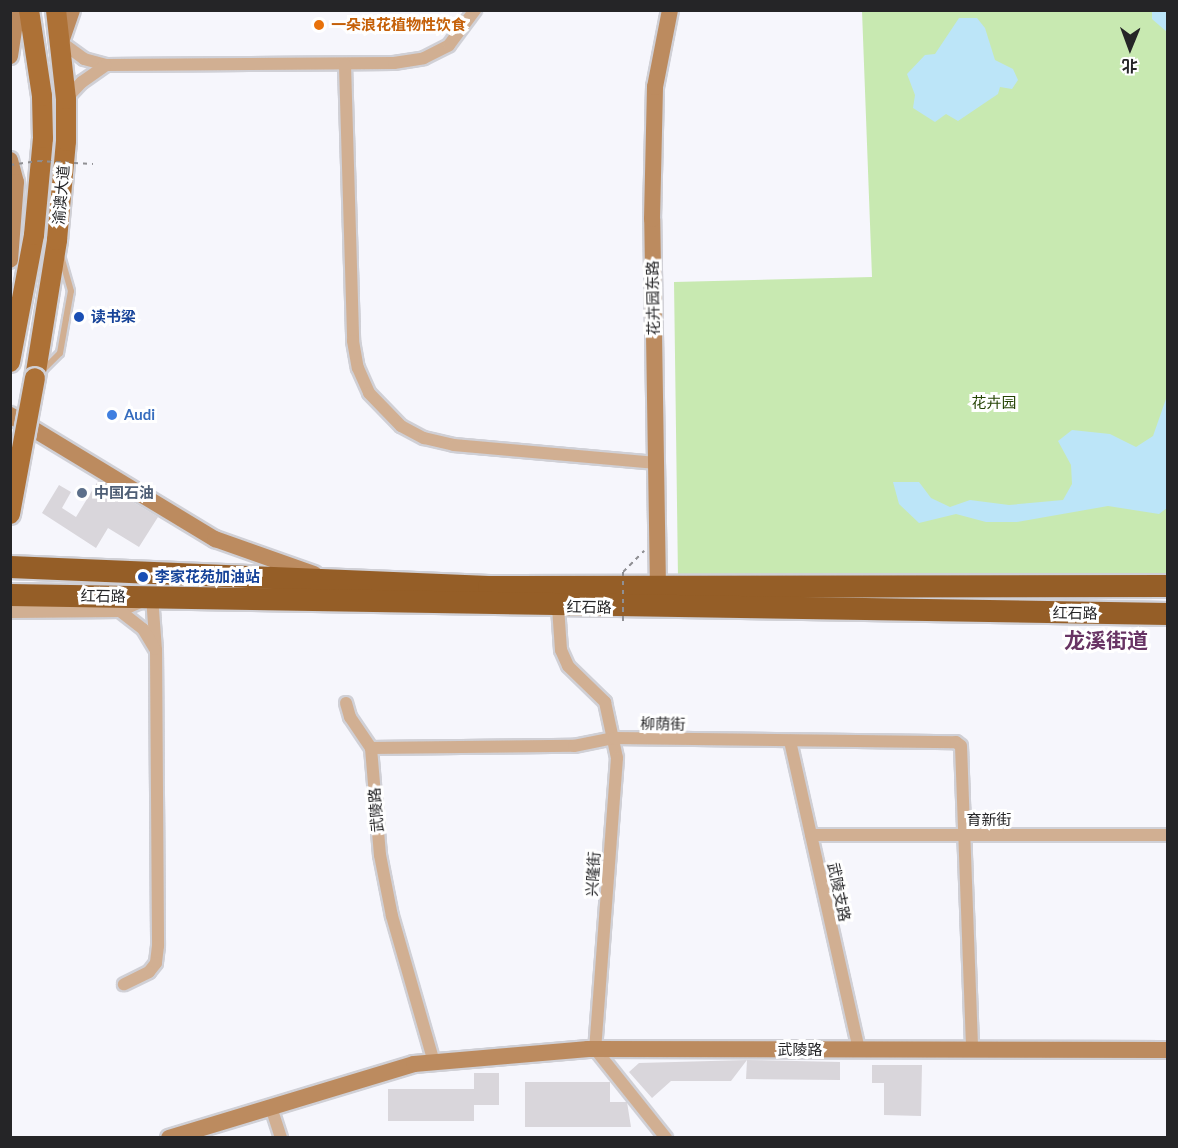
<!DOCTYPE html>
<html>
<head>
<meta charset="utf-8">
<style>
  body { margin:0 }
  #map { position:relative; width:1178px; height:1148px; overflow:hidden; background:#f6f6fc; font-family:Lato,"Noto Sans SC",sans-serif }
  div>[style] { position:absolute }
  [style*='--x'] { left:calc(var(--x)*1px); top:calc(var(--y)*1px); width:calc(var(--w)*1px); rotate:calc(var(--a)*1deg) }
  .green>* { inset:0; background:#c8e9b1 }
  .water>* { inset:0; background:#bce5f8 }
  .building>* { inset:0; background:#d9d6db }
  .roads { filter:drop-shadow(2px 0 #d0d0d6) drop-shadow(-2px 0 #d0d0d6) drop-shadow(0 2px #d0d0d6) drop-shadow(0 -2px #d0d0d6) }
  .lane>* { height:6px; margin:-3px; padding:0 3px; transform-origin:3px; border-radius:3px; background:#d1af92 }
  .street>* { height:12px; margin:-6px; padding:0 6px; transform-origin:6px; border-radius:6px; background:#d1af92 }
  .secondary>* { height:16px; margin:-8px; padding:0 8px; transform-origin:8px; border-radius:8px; background:#bc8b5f }
  .primary>* { height:20px; margin:-10px; padding:0 10px; transform-origin:10px; border-radius:10px; background:#ad7136 }
  .highway>* { height:22px; margin:-11px; padding:0 11px; transform-origin:11px; border-radius:11px; background:#955e27 }
  .path-bridge>* { height:2px; margin-top:-1px; transform-origin:0; background:repeating-linear-gradient(90deg,#8f8f93 0 4.5px,transparent 0 9px) }
  .bridges { filter:drop-shadow(2px 0 #d0d0d6) drop-shadow(-2px 0 #d0d0d6) drop-shadow(0 2px #d0d0d6) drop-shadow(0 -2px #d0d0d6) }
  .primary-bridge>* { height:20px; margin:-10px; padding:0 10px; transform-origin:10px; border-radius:10px; background:#ad7136 }
  .dots>* { width:16px; height:16px; translate:-50% -50%; box-sizing:border-box; border:3px solid #fff; border-radius:50% }
  span { translate:-50% -50%; white-space:nowrap; text-align:center; line-height:1.15; -webkit-text-stroke:6px #fff; paint-order:stroke }
  .food-label { font-size:15px; color:#c56008; font-weight:700 }
  .left { translate:0 -50%; text-align:left }
  .street-label { font-size:15px; color:#252527 }
  .transit-label { font-size:15px; color:#164399; font-weight:700 }
  .park-label { font-size:15px; color:#264405 }
  .shop-label { font-size:15px; color:#366cbe; font-weight:700 }
  .service-label { font-size:15px; color:#4e5e75; font-weight:700 }
  .district-label { font-size:21px; color:#683464; font-weight:700 }
  .frame { position:absolute; inset:0; border:12px solid #252527; pointer-events:none }
  .north { position:absolute; left:1100px; top:18px; width:60px; height:60px; -webkit-text-stroke:4px #fff; paint-order:stroke; rotate:181deg; font-size:16px; font-weight:700; line-height:24px; text-align:center; color:#252527 }
  .north::after { content:''; display:block; margin:auto; width:21px; height:27px; background:#252527; clip-path:polygon(50% 0,100% 100%,50% 72%,0 100%) }
</style>
</head>
<body>
<div id="map">
  <div class="green">
    <i style="clip-path:polygon(862px 11px,1167px 11px,1167px 575px,678px 578px,674px 282px,872px 277px)"></i>
  </div>
  <div class="water">
    <i style="clip-path:polygon(1152px 11px,1167px 11px,1167px 32px,1152px 19px)"></i>
    <i style="clip-path:polygon(959px 18px,977px 18px,985px 28px,995px 60px,1013px 69px,1018px 80px,1012px 89px,1000px 87px,998px 94px,958px 121px,946px 114px,935px 122px,913px 108px,915px 95px,907px 74px,925px 55px,935px 54px)"></i>
    <i style="clip-path:polygon(1167px 396px,1167px 508px,1159px 514px,1108px 506px,1017px 522px,986px 522px,956px 514px,919px 523px,899px 504px,893px 482px,919px 482px,931px 498px,950px 507px,970px 500px,1009px 505px,1063px 500px,1072px 484px,1071px 465px,1058px 441px,1072px 430px,1110px 434px,1136px 447px,1153px 436px)"></i>
  </div>
  <div class="building">
    <i style="clip-path:polygon(98px 481px,158px 517px,139px 547px,108px 528px,96px 548px,42px 513px,59px 485px,71px 492px,62px 508px,76px 517px)"></i>
    <i style="clip-path:polygon(747px 1060px,731px 1081px,671px 1081px,652px 1098px,629px 1072px,639px 1063px)"></i>
    <i style="clip-path:polygon(747px 1060px,840px 1062px,840px 1080px,746px 1079px)"></i>
    <i style="clip-path:polygon(872px 1065px,922px 1065px,921px 1116px,884px 1115px,884px 1083px,872px 1083px)"></i>
    <i style="clip-path:polygon(474px 1073px,499px 1073px,499px 1105px,474px 1105px,474px 1121px,388px 1121px,388px 1089px,474px 1089px)"></i>
    <i style="clip-path:polygon(525px 1082px,610px 1082px,610px 1102px,627px 1102px,631px 1127px,525px 1127px)"></i>
  </div>
  <div class="roads">
    <div class="lane">
      <i style="--x:42;--y:371;--w:25;--a:-45"></i>
      <i style="--x:60;--y:353;--w:35;--a:-80"></i>
      <i style="--x:66;--y:319;--w:28;--a:-80"></i>
      <i style="--x:71;--y:291;--w:36;--a:-106"></i>
    </div>
    <div class="street">
      <i style="--x:61;--y:42;--w:29;--a:36"></i>
      <i style="--x:84;--y:59;--w:23;--a:15"></i>
      <i style="--x:106;--y:65;--w:288;--a:-0.4"></i>
      <i style="--x:394;--y:63;--w:30;--a:-9"></i>
      <i style="--x:424;--y:58;--w:28;--a:-27"></i>
      <i style="--x:449;--y:45;--w:44;--a:-53.4"></i>
      <i style="--x:345;--y:65;--w:276;--a:88.3"></i>
      <i style="--x:353;--y:341;--w:27;--a:80"></i>
      <i style="--x:358;--y:368;--w:27;--a:66"></i>
      <i style="--x:369;--y:393;--w:46;--a:45.9"></i>
      <i style="--x:401;--y:426;--w:26;--a:28"></i>
      <i style="--x:424;--y:438;--w:31;--a:13"></i>
      <i style="--x:454;--y:445;--w:203;--a:5.1"></i>
      <i style="--x:66;--y:99;--w:23;--a:-47"></i>
      <i style="--x:82;--y:82;--w:29;--a:-35"></i>
      <i style="--x:558;--y:607;--w:43;--a:86"></i>
      <i style="--x:561;--y:650;--w:17;--a:66"></i>
      <i style="--x:568;--y:666;--w:52;--a:44.2"></i>
      <i style="--x:605;--y:702;--w:57;--a:77.9"></i>
      <i style="--x:617;--y:758;--w:292;--a:94.3"></i>
      <i style="--x:595;--y:1049;--w:114;--a:51.4"></i>
      <i style="--x:120;--y:611;--w:35;--a:-24"></i>
      <i style="--x:152;--y:597;--w:53;--a:85.7"></i>
      <i style="--x:156;--y:650;--w:296;--a:89.6"></i>
      <i style="--x:158;--y:946;--w:17;--a:97"></i>
      <i style="--x:156;--y:963;--w:11;--a:128"></i>
      <i style="--x:149;--y:972;--w:28;--a:154"></i>
      <i style="--x:10;--y:612;--w:110;--a:-0.5"></i>
      <i style="--x:120;--y:611;--w:29;--a:38"></i>
      <i style="--x:143;--y:629;--w:23;--a:59"></i>
      <i style="--x:346;--y:703;--w:15;--a:74"></i>
      <i style="--x:350;--y:717;--w:37;--a:56"></i>
      <i style="--x:371;--y:748;--w:107;--a:85.2"></i>
      <i style="--x:380;--y:855;--w:62;--a:78.9"></i>
      <i style="--x:392;--y:916;--w:152;--a:74"></i>
      <i style="--x:790;--y:741;--w:317;--a:77.4"></i>
      <i style="--x:371;--y:748;--w:203;--a:-0.6"></i>
      <i style="--x:574;--y:746;--w:41;--a:-11.3"></i>
      <i style="--x:614;--y:738;--w:342;--a:0.7"></i>
      <i style="--x:956;--y:742;--w:6;--a:39"></i>
      <i style="--x:961;--y:746;--w:304;--a:87.9"></i>
      <i style="--x:811;--y:835;--w:357;--a:0"></i>
      <i style="--x:271;--y:1107;--w:33;--a:72"></i>
    </div>
    <div class="secondary">
      <i style="--x:61;--y:42;--w:34;--a:-71"></i>
      <i style="--x:10;--y:56;--w:47;--a:-81.3"></i>
      <i style="--x:10;--y:160;--w:23;--a:75"></i>
      <i style="--x:16;--y:182;--w:78;--a:94.4"></i>
      <i style="--x:10;--y:415;--w:240;--a:31.2"></i>
      <i style="--x:215;--y:539;--w:105;--a:19.5"></i>
      <i style="--x:658;--y:588;--w:369;--a:-90.9"></i>
      <i style="--x:652;--y:219;--w:132;--a:-88.7"></i>
      <i style="--x:655;--y:87;--w:78;--a:-79"></i>
      <i style="--x:169;--y:1138;--w:256;--a:-16.8"></i>
      <i style="--x:414;--y:1064;--w:175;--a:-4.9"></i>
      <i style="--x:588;--y:1049;--w:580;--a:0.1"></i>
    </div>
    <div class="primary">
      <i style="--x:10;--y:362;--w:129;--a:-79.3"></i>
      <i style="--x:34;--y:235;--w:97;--a:-84.7"></i>
      <i style="--x:43;--y:138;--w:42;--a:-91.4"></i>
      <i style="--x:42;--y:96;--w:87;--a:-98.6"></i>
      <i style="--x:35;--y:378;--w:140;--a:-80.9"></i>
      <i style="--x:57;--y:240;--w:99;--a:-84.8"></i>
      <i style="--x:66;--y:141;--w:42;--a:-90"></i>
      <i style="--x:66;--y:99;--w:90;--a:-96.4"></i>
    </div>
    <div class="highway">
      <i style="--x:10;--y:567;--w:479;--a:2.4"></i>
      <i style="--x:489;--y:587;--w:679;--a:-0.08"></i>
      <i style="--x:10;--y:595;--w:1158;--a:0.94"></i>
    </div>
  </div>
  <div class="path-bridge">
    <i style="--x:10;--y:165;--w:28;--a:-8"></i>
    <i style="--x:38;--y:161;--w:55;--a:3.1"></i>
    <i style="--x:623;--y:621;--w:49;--a:-90"></i>
    <i style="--x:623;--y:572;--w:30;--a:-45"></i>
  </div>
  <div class="bridges">
    <div class="primary-bridge">
      <i style="--x:10;--y:514;--w:138;--a:-79.6"></i>
    </div>
  </div>
  <div class="dots">
    <i style="left:319px;top:25px;background:#e8710a"></i>
    <i style="left:79px;top:317px;background:#1a4fb4"></i>
    <i style="left:112px;top:415px;background:#3f7fe0"></i>
    <i style="left:82px;top:493px;background:#5c6f8a"></i>
    <i style="left:143px;top:577px;background:#1a4fb4"></i>
  </div>
  <div class="food-label">
    <span class="left" style="left:331px;top:25px">一朵浪花植物性饮食</span>
  </div>
  <div class="street-label">
    <span style="left:61px;top:195px;rotate:-85deg">渝澳大道</span>
    <span style="left:653px;top:298px;rotate:-91deg">花卉园东路</span>
    <span style="left:103px;top:596px;rotate:1deg">红石路</span>
    <span style="left:589px;top:607px;rotate:1deg">红石路</span>
    <span style="left:1075px;top:613px;rotate:1deg">红石路</span>
    <span style="left:663px;top:724px;rotate:1deg">柳荫街</span>
    <span style="left:376px;top:810px;rotate:-95deg">武陵路</span>
    <span style="left:989px;top:820px">育新街</span>
    <span style="left:593px;top:874px;rotate:-86deg">兴隆街</span>
    <span style="left:839px;top:892px;rotate:78deg">武陵支路</span>
    <span style="left:800px;top:1050px">武陵路</span>
  </div>
  <div class="transit-label">
    <span class="left" style="left:91px;top:317px">读书梁</span>
    <span class="left" style="left:155px;top:577px">李家花苑加油站</span>
  </div>
  <div class="park-label">
    <span style="left:994px;top:403px">花卉园</span>
  </div>
  <div class="shop-label">
    <span class="left" style="left:124px;top:415px">Audi</span>
  </div>
  <div class="service-label">
    <span class="left" style="left:94px;top:493px">中国石油</span>
  </div>
  <div class="district-label">
    <span style="left:1106px;top:640px">龙溪街道</span>
  </div>
  <div class="frame"></div>
  <div class="north">北</div>
</div>
</body>
</html>
